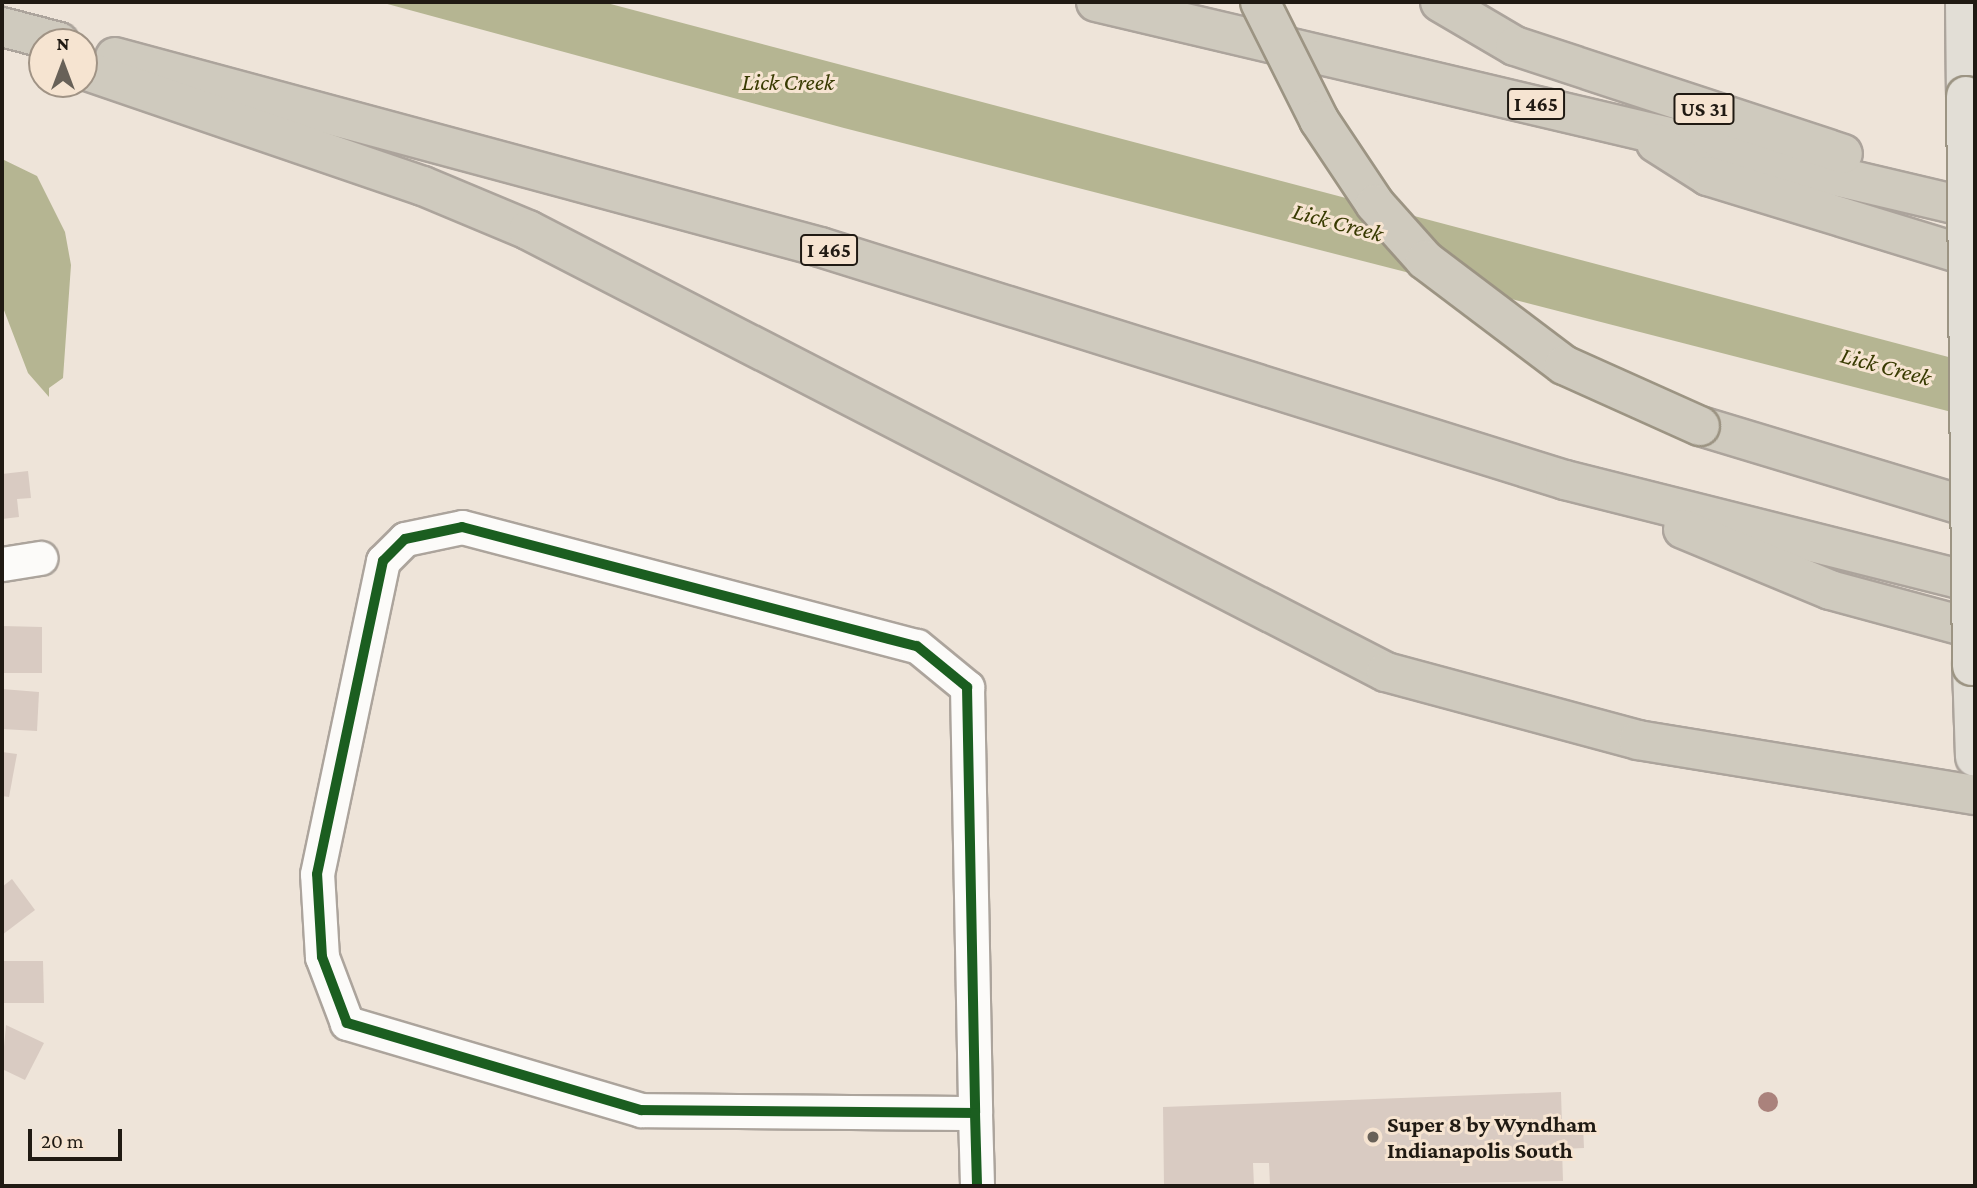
<!DOCTYPE html>
<html>
<head>
<meta charset="utf-8">
<style>
  body { margin:0 }
  #map { position:relative; width:1977px; height:1188px; overflow:hidden; background:#eee4d9; font-family:"Crimson Pro",serif }
  div>[style] { position:absolute }
  [style*='--x'] { left:calc(var(--x)*1px); top:calc(var(--y)*1px); width:calc(var(--w)*1px); rotate:calc(var(--a)*1deg) }
  .water>* { inset:0; background:#b5b592 }
  .building>* { inset:0; background:#d9cbc2 }
  .roads { filter:drop-shadow(2px 0 #aca49c) drop-shadow(-2px 0 #aca49c) drop-shadow(0 2px #aca49c) drop-shadow(0 -2px #aca49c) }
  .minor>* { height:33px; margin:-16.5px; padding:0 16.5px; transform-origin:16.5px; border-radius:16.5px; background:#fcfbf9 }
  .primary>* { height:38px; margin:-19px; padding:0 19px; transform-origin:19px; border-radius:19px; background:#e2ded6 }
  .motorway>* { height:38px; margin:-19px; padding:0 19px; transform-origin:19px; border-radius:19px; background:#cfcabe }
  .bridges { filter:drop-shadow(2px 0 #9c9483) drop-shadow(-2px 0 #9c9483) drop-shadow(0 2px #9c9483) drop-shadow(0 -2px #9c9483) }
  .primary-bridge>* { height:38px; margin:-19px; padding:0 19px; transform-origin:19px; border-radius:19px; background:#e2ded6 }
  .motorway-bridge>* { height:38px; margin:-19px; padding:0 19px; transform-origin:19px; border-radius:19px; background:#cfcabe }
  .cycleway>* { height:10px; margin:-5px; padding:0 5px; transform-origin:5px; border-radius:5px; background:#1b5e20 }
  .trees>* { width:20px; height:20px; margin:-10px; border-radius:50%; background:#aa827c }
  .dots>* { width:19px; height:19px; translate:-50% -50%; box-sizing:border-box; border:4px solid #f6e4d1; border-radius:50% }
  span { translate:-50% -50%; white-space:nowrap; text-align:center; line-height:1.15; -webkit-text-stroke:6px #f6e4d1; paint-order:stroke }
  .shield-label span { padding:2px 5px; background:#f6e4d1; border:2px solid; border-radius:5px; -webkit-text-stroke-width:0 }
  .shield-label { font-size:21px; color:#201a13; font-weight:700 }
  .poi-label { font-size:23px; color:#201a13; font-weight:700 }
  .left { translate:0 -50%; text-align:left }
  .water-label { font-size:24px; color:#383a01; font-style:italic }
  .frame { position:absolute; inset:0; border:4px solid #201a13; pointer-events:none }
  .north { position:absolute; left:28px; top:28px; width:70px; height:70px; box-sizing:border-box; background:#f6e4d1; border:2px solid #a09385; border-radius:50%; rotate:0deg; font-size:19px; font-weight:700; line-height:28px; text-align:center; color:#201a13 }
  .north::after { content:''; display:block; margin:auto; width:24px; height:32px; background:#686158; clip-path:polygon(50% 0,100% 100%,50% 72%,0 100%) }
  .scale { position:absolute; left:28px; top:1129px; width:94px; height:32px; box-sizing:border-box; border:4px solid #201a13; border-top:0; padding-left:9px; font-size:21px; line-height:24px; white-space:nowrap; color:#201a13; -webkit-text-stroke:5px #f6e4d1; paint-order:stroke }
</style>
</head>
<body>
<div id="map">
  <div class="water">
    <i style="clip-path:polygon(380px 2px,603px 2px,1975px 364px,1975px 418px,844px 128px)"></i>
    <i style="clip-path:polygon(2px 159px,37px 176px,65px 232px,71px 265px,63px 378px,49px 388px,49px 397px,28px 373px,2px 305px)"></i>
  </div>
  <div class="building">
    <i style="clip-path:polygon(28px 471px,31px 498px,17px 499px,19px 517px,2px 519px,2px 474px)"></i>
    <i style="clip-path:polygon(2px 626px,42px 627px,42px 673px,2px 673px)"></i>
    <i style="clip-path:polygon(2px 689px,39px 692px,37px 731px,2px 729px)"></i>
    <i style="clip-path:polygon(2px 752px,17px 754px,9px 797px,2px 796px)"></i>
    <i style="clip-path:polygon(12px 879px,35px 910px,2px 935px,2px 887px)"></i>
    <i style="clip-path:polygon(3px 961px,43px 961px,44px 1003px,2px 1003px)"></i>
    <i style="clip-path:polygon(6px 1025px,44px 1043px,25px 1080px,2px 1069px)"></i>
    <i style="clip-path:polygon(1561px 1092px,1562px 1125px,1583px 1125px,1584px 1148px,1562px 1149px,1563px 1181px,1270px 1186px,1269px 1163px,1253px 1163px,1254px 1186px,1164px 1186px,1163px 1107px)"></i>
  </div>
  <div class="roads">
    <div class="minor">
      <i style="--x:2;--y:564;--w:39;--a:-9"></i>
      <i style="--x:975;--y:1113;--w:334;--a:-179.5"></i>
      <i style="--x:641;--y:1110;--w:307;--a:-163.5"></i>
      <i style="--x:347;--y:1023;--w:71;--a:-110.7"></i>
      <i style="--x:322;--y:957;--w:83;--a:-93.4"></i>
      <i style="--x:317;--y:874;--w:320;--a:-78.1"></i>
      <i style="--x:383;--y:561;--w:31;--a:-45"></i>
      <i style="--x:405;--y:539;--w:58;--a:-11.9"></i>
      <i style="--x:462;--y:527;--w:470;--a:14.7"></i>
      <i style="--x:917;--y:646;--w:65;--a:39.4"></i>
      <i style="--x:967;--y:687;--w:426;--a:88.9"></i>
      <i style="--x:975;--y:1113;--w:73;--a:88.4"></i>
    </div>
    <div class="primary">
      <i style="--x:1965;--y:2;--w:94;--a:89.4"></i>
      <i style="--x:1972;--y:666;--w:91;--a:88.1"></i>
    </div>
    <div class="motorway">
      <i style="--x:1096;--y:2;--w:903;--a:13.25"></i>
      <i style="--x:1440;--y:2;--w:87;--a:30.4"></i>
      <i style="--x:1515;--y:46;--w:345;--a:18.2"></i>
      <i style="--x:2;--y:27;--w:59;--a:14.7"></i>
      <i style="--x:115;--y:57;--w:730;--a:15.08"></i>
      <i style="--x:820;--y:247;--w:781;--a:17.37"></i>
      <i style="--x:1565;--y:480;--w:423;--a:14.1"></i>
      <i style="--x:84;--y:70;--w:358;--a:18.9"></i>
      <i style="--x:423;--y:186;--w:114;--a:22.7"></i>
      <i style="--x:528;--y:230;--w:965;--a:27.26"></i>
      <i style="--x:1386;--y:672;--w:261;--a:15.1"></i>
      <i style="--x:1638;--y:740;--w:341;--a:9.3"></i>
      <i style="--x:1656;--y:143;--w:62;--a:32.4"></i>
      <i style="--x:1708;--y:176;--w:279;--a:17.1"></i>
      <i style="--x:1700;--y:426;--w:287;--a:16.8"></i>
      <i style="--x:1683;--y:529;--w:159;--a:22.5"></i>
      <i style="--x:1830;--y:590;--w:150;--a:15.1"></i>
    </div>
  </div>
  <div class="bridges">
    <div class="primary-bridge">
      <i style="--x:1966;--y:96;--w:570;--a:89.4"></i>
    </div>
    <div class="motorway-bridge">
      <i style="--x:1260;--y:2;--w:132;--a:63.4"></i>
      <i style="--x:1319;--y:120;--w:101;--a:56.3"></i>
      <i style="--x:1375;--y:204;--w:75;--a:48.2"></i>
      <i style="--x:1425;--y:260;--w:174;--a:37.1"></i>
      <i style="--x:1564;--y:365;--w:149;--a:24.2"></i>
    </div>
  </div>
  <div class="cycleway">
    <i style="--x:975;--y:1113;--w:334;--a:-179.5"></i>
    <i style="--x:641;--y:1110;--w:307;--a:-163.5"></i>
    <i style="--x:347;--y:1023;--w:71;--a:-110.7"></i>
    <i style="--x:322;--y:957;--w:83;--a:-93.4"></i>
    <i style="--x:317;--y:874;--w:320;--a:-78.1"></i>
    <i style="--x:383;--y:561;--w:31;--a:-45"></i>
    <i style="--x:405;--y:539;--w:58;--a:-11.9"></i>
    <i style="--x:462;--y:527;--w:470;--a:14.7"></i>
    <i style="--x:917;--y:646;--w:65;--a:39.4"></i>
    <i style="--x:967;--y:687;--w:426;--a:88.9"></i>
    <i style="--x:975;--y:1113;--w:73;--a:88.4"></i>
  </div>
  <div class="trees">
    <i style="left:1768px;top:1102px"></i>
  </div>
  <div class="dots">
    <i style="left:1373px;top:1137px;background:#686158"></i>
  </div>
  <div class="shield-label">
    <span style="left:1536px;top:104px">I 465</span>
    <span style="left:1704px;top:109px">US 31</span>
    <span style="left:829px;top:250px">I 465</span>
  </div>
  <div class="poi-label">
    <span class="left" style="left:1387px;top:1137px">Super 8 by Wyndham<br>Indianapolis South</span>
  </div>
  <div class="water-label">
    <span style="left:788px;top:82px">Lick Creek</span>
    <span style="left:1338px;top:222px;rotate:15deg">Lick Creek</span>
    <span style="left:1886px;top:366px;rotate:15deg">Lick Creek</span>
  </div>
  <div class="frame"></div>
  <div class="north">N</div>
  <div class="scale">20 m</div>
</div>
</body>
</html>
